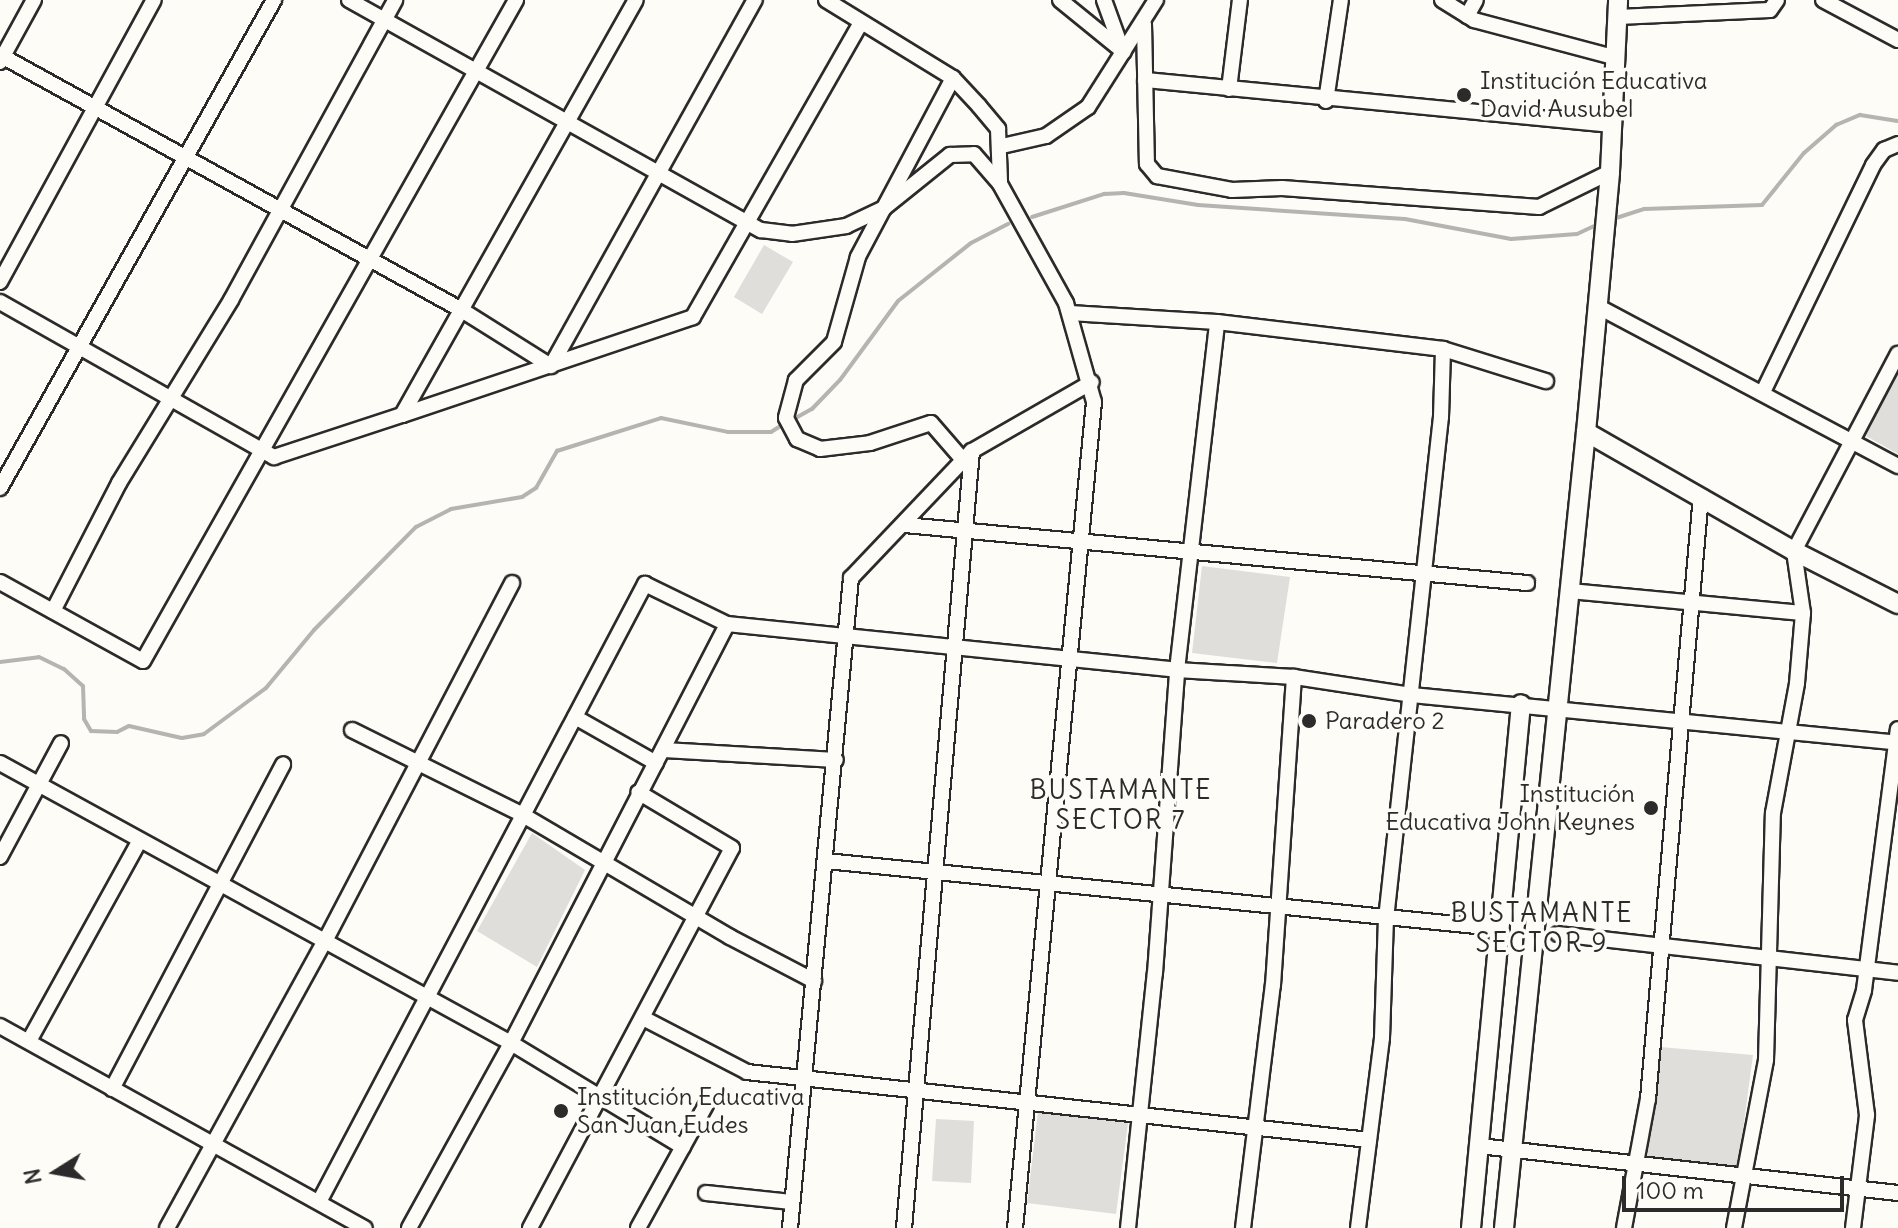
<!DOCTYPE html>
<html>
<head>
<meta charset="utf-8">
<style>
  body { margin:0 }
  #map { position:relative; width:1898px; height:1228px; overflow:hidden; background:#fdfcf7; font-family:Delius,sans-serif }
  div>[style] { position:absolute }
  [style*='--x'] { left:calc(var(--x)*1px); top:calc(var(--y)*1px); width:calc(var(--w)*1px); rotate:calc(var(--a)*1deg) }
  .green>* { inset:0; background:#dfdeda }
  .stream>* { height:4px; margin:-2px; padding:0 2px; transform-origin:2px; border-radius:2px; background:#b5b4b1 }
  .roads { filter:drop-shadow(2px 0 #2b2b2b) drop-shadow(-2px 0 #2b2b2b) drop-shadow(0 2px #2b2b2b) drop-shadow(0 -2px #2b2b2b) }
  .minor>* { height:14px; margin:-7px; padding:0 7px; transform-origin:7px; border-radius:7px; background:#fdfcf7 }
  .tertiary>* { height:18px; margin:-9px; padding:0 9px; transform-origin:9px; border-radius:9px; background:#fdfcf7 }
  .dots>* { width:22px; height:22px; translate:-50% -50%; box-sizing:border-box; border:4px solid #fdfcf7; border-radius:50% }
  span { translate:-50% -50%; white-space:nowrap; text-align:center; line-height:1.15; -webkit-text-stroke:7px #fdfcf7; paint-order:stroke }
  .poi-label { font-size:24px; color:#2b2b2b }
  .left { translate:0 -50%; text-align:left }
  .right { translate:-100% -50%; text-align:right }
  .neighbourhood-label { font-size:26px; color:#2b2b2b; letter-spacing:2px }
  .north { position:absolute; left:16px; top:1132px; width:80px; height:80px; -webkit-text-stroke:6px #fdfcf7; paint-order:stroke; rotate:259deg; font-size:22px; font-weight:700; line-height:32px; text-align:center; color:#2b2b2b }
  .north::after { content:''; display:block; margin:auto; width:28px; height:36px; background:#2b2b2b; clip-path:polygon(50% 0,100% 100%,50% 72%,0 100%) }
  .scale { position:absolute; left:1622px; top:1176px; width:222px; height:36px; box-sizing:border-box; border:4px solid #2b2b2b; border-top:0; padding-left:10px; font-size:24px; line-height:28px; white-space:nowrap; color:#2b2b2b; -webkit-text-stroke:6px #fdfcf7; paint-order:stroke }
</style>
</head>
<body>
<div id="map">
  <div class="green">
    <i style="clip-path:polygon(764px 245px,793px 262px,762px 314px,734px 297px)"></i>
    <i style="clip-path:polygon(1898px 371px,1898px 454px,1866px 436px)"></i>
    <i style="clip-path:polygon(1202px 566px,1290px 577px,1277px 663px,1192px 653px)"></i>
    <i style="clip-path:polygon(532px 833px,585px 870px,537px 967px,477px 931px)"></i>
    <i style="clip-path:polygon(1660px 1047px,1753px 1055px,1738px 1167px,1647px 1157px)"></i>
    <i style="clip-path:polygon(1038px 1112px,1128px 1123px,1116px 1214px,1027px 1203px)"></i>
    <i style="clip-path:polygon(936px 1119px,974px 1121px,971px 1183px,932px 1181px)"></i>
  </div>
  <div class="stream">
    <i style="--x:1032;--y:217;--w:76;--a:-17.7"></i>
    <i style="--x:1104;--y:194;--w:20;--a:-3"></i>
    <i style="--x:1124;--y:193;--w:75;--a:9.2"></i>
    <i style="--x:1198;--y:205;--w:207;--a:3.9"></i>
    <i style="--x:1405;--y:219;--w:108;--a:10.7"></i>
    <i style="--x:1511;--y:239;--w:66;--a:-4.3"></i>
    <i style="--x:1577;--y:234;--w:26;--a:-25"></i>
    <i style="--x:1613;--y:219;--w:33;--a:-18"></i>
    <i style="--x:1644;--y:209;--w:118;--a:-1.9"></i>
    <i style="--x:1762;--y:205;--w:67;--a:-51.1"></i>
    <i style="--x:1804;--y:153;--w:43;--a:-41.2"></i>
    <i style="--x:1836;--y:125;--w:26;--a:-23"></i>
    <i style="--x:1860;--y:115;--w:38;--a:9"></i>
    <i style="--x:792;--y:420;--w:23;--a:-29"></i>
    <i style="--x:812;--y:409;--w:40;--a:-46"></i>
    <i style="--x:840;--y:380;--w:98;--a:-53.7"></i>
    <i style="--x:898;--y:301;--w:93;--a:-38.5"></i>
    <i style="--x:971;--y:243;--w:42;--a:-27.2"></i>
    <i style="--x:0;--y:662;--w:39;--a:-7"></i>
    <i style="--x:39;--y:657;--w:28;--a:26"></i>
    <i style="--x:64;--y:669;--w:25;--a:42"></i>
    <i style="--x:83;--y:686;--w:33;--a:88"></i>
    <i style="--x:84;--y:719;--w:14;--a:60"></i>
    <i style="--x:91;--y:731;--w:26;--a:2"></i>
    <i style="--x:117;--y:732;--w:13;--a:-27"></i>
    <i style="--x:129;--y:726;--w:54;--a:12.8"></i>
    <i style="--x:182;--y:738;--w:22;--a:-10"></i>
    <i style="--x:204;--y:734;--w:77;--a:-36.6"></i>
    <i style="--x:266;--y:688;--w:75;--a:-50.4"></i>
    <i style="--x:314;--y:630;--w:145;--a:-45.3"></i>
    <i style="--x:416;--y:527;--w:39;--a:-27"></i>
    <i style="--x:451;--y:509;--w:72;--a:-9.6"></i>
    <i style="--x:522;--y:497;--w:17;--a:-33"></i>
    <i style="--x:536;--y:488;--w:43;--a:-60.4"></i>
    <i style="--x:557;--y:451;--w:109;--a:-17.6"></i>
    <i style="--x:661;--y:418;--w:68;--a:11.8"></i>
    <i style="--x:728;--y:432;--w:43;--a:0"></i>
    <i style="--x:771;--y:432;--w:15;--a:-32"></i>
  </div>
  <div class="roads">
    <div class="minor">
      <i style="--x:349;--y:0;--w:472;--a:29.2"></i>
      <i style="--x:761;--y:230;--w:31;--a:7"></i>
      <i style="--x:792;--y:234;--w:55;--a:-8.4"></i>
      <i style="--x:846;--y:226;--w:42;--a:-25.3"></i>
      <i style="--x:884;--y:208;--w:85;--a:-38.8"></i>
      <i style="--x:950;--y:155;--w:24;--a:-2"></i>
      <i style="--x:974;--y:154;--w:40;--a:49"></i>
      <i style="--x:1000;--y:184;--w:136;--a:61"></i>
      <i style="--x:1066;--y:303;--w:103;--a:74.2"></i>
      <i style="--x:1094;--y:402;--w:830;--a:95.46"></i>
      <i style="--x:826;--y:0;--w:149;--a:31.6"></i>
      <i style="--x:953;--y:78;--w:38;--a:47"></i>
      <i style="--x:979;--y:106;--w:30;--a:50"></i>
      <i style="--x:998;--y:129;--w:53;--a:87.8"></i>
      <i style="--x:1060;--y:0;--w:82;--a:39.1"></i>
      <i style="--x:1104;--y:0;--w:47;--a:70"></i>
      <i style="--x:1442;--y:0;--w:38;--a:32"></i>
      <i style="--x:1474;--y:20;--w:148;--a:14.9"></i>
      <i style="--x:1823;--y:0;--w:85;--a:28.1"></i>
      <i style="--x:1467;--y:16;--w:18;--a:-61"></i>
      <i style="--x:1618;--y:17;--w:152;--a:-2.6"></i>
      <i style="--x:1770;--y:10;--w:12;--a:-55"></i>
      <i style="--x:1144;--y:24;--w:140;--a:88.8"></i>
      <i style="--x:1147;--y:164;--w:16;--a:50"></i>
      <i style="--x:1157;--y:176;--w:76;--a:10.6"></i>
      <i style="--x:1232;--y:190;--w:50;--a:-2.3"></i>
      <i style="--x:1282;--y:188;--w:258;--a:4.2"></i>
      <i style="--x:1539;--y:207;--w:79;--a:-26.2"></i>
      <i style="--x:0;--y:55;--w:525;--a:28.91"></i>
      <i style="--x:460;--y:309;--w:107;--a:32.1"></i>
      <i style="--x:551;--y:366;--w:419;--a:-60.9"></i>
      <i style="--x:0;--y:62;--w:71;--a:-61.3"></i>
      <i style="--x:953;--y:78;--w:203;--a:118"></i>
      <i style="--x:858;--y:257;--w:88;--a:105.8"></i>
      <i style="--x:834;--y:342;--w:54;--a:135"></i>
      <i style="--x:796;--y:380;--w:39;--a:105"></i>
      <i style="--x:786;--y:418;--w:24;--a:62"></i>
      <i style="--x:797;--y:439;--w:25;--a:23"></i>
      <i style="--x:820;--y:449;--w:50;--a:-6.8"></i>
      <i style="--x:870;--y:443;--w:64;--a:-18.2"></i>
      <i style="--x:931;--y:423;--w:49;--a:49.1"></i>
      <i style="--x:1145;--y:80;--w:470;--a:5.5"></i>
      <i style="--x:1229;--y:89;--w:90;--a:-83"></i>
      <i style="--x:1326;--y:101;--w:102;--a:-81.6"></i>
      <i style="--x:1002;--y:146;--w:45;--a:-12.8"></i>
      <i style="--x:1046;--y:136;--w:51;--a:-34.6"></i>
      <i style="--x:1088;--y:107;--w:127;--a:-57.6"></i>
      <i style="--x:0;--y:282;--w:321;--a:-61.4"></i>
      <i style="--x:0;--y:302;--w:315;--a:29.5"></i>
      <i style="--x:274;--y:457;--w:135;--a:-18.2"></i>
      <i style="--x:402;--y:415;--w:307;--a:-18.6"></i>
      <i style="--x:693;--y:317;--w:339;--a:-60.3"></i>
      <i style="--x:1597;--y:306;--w:341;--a:28"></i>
      <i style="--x:1070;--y:313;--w:147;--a:3.5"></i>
      <i style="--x:1217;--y:322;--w:228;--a:6.8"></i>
      <i style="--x:1443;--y:349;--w:108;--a:17.3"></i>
      <i style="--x:1763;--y:392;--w:252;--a:-64.1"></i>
      <i style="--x:1873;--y:165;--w:19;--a:-54"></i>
      <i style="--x:1884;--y:150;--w:15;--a:-23"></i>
      <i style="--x:402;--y:415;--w:476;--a:-60.6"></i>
      <i style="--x:0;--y:488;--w:560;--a:-60.69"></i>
      <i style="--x:905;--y:525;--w:625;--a:5.33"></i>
      <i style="--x:0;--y:582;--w:163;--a:28.9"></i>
      <i style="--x:143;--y:661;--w:759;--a:-60.56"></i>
      <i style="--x:1569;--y:591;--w:235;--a:5.4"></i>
      <i style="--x:53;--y:611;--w:144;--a:-62.7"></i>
      <i style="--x:119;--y:483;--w:215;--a:-58.5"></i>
      <i style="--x:231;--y:300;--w:342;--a:-61.3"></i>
      <i style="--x:575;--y:717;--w:93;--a:29.6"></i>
      <i style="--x:352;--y:730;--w:191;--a:26.4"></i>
      <i style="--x:523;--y:815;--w:240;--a:30.5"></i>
      <i style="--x:730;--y:937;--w:95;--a:27.6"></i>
      <i style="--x:664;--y:750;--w:172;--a:3.3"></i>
      <i style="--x:0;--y:763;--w:583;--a:28.72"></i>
      <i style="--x:511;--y:1043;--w:201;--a:31.2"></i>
      <i style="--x:0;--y:857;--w:129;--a:-61.8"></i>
      <i style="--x:826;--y:861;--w:673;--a:5.71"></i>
      <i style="--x:1558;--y:934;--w:342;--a:6.5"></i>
      <i style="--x:643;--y:1018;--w:117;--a:27.4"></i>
      <i style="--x:747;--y:1072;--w:626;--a:6.24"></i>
      <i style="--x:0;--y:1026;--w:417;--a:29"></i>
      <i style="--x:29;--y:1041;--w:227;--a:-61.1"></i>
      <i style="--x:112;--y:1089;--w:367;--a:-62.2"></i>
      <i style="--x:1479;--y:1146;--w:422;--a:6.4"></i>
      <i style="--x:706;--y:1193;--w:86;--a:6"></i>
      <i style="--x:319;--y:1202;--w:699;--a:-62.19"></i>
      <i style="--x:645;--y:584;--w:91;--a:26"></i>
      <i style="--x:727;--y:624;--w:452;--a:5.8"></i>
      <i style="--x:1177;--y:670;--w:117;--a:3.4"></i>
      <i style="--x:1294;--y:677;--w:118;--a:8.7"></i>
      <i style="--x:1411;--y:695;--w:489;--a:5.6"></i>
      <i style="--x:167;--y:1228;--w:328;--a:-61.2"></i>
      <i style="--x:325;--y:941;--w:404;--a:-62.4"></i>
      <i style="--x:409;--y:1228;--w:211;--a:-61.1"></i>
      <i style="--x:511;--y:1043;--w:471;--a:-62.7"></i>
      <i style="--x:530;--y:1228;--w:430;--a:-62"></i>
      <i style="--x:732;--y:848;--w:109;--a:-149.2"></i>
      <i style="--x:638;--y:1228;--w:141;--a:-61.1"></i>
      <i style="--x:790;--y:1228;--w:653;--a:-84.64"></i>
      <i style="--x:851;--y:578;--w:175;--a:-46.4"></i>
      <i style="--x:972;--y:451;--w:138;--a:-29.9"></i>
      <i style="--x:904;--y:1228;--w:780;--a:-85"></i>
      <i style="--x:1128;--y:1228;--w:256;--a:-84"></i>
      <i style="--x:1155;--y:973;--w:304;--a:-85.8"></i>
      <i style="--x:1177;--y:670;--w:350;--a:-83.4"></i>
      <i style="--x:1243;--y:1228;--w:245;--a:-83"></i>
      <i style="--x:1273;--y:985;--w:309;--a:-86.1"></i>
      <i style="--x:1358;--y:1228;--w:192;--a:-82.8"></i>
      <i style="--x:1382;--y:1038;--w:119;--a:-88.1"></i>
      <i style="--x:1386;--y:919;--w:505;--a:-83.75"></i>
      <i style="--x:1441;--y:417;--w:68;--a:-88.3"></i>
      <i style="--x:1624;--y:1228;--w:131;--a:-79.5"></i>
      <i style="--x:1648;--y:1099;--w:605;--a:-84.98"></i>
      <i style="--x:1734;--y:1228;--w:171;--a:-79.2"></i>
      <i style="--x:1766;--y:1060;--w:247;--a:-88.4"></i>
      <i style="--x:1773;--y:813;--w:132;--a:-79.5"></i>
      <i style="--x:1797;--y:683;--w:70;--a:-85.1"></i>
      <i style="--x:1803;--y:613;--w:63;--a:-98.3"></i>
      <i style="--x:1794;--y:551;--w:223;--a:-62.2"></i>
      <i style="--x:1853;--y:1228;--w:114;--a:-82.9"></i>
      <i style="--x:1867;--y:1115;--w:96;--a:-97.2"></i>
      <i style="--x:1855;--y:1020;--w:31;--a:-73"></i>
      <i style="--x:1864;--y:990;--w:263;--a:-82.6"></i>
    </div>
    <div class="tertiary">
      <i style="--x:1586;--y:432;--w:240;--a:29.8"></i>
      <i style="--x:1794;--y:551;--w:117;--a:27"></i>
      <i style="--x:1471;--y:1228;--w:526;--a:-84.55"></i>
      <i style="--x:1504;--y:1228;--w:800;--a:-84.12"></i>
      <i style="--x:1586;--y:432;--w:261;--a:-84.7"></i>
      <i style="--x:1610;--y:172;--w:172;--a:-87.3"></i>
    </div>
  </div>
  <div class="dots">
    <i style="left:1464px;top:95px;background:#2b2b2b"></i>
    <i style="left:1309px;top:721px;background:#2b2b2b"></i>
    <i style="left:1651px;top:808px;background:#2b2b2b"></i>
    <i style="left:561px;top:1111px;background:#2b2b2b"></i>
  </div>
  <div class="poi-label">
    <span class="left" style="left:1480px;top:95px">Institución Educativa<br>David Ausubel</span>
    <span class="left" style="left:1325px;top:721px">Paradero 2</span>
    <span class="right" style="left:1635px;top:808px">Institución<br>Educativa John Keynes</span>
    <span class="left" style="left:577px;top:1111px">Institución Educativa<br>San Juan Eudes</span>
  </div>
  <div class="neighbourhood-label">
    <span style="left:1121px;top:805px">BUSTAMANTE<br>SECTOR 7</span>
    <span style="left:1542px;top:928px">BUSTAMANTE<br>SECTOR 9</span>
  </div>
  <div class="north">N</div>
  <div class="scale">100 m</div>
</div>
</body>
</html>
